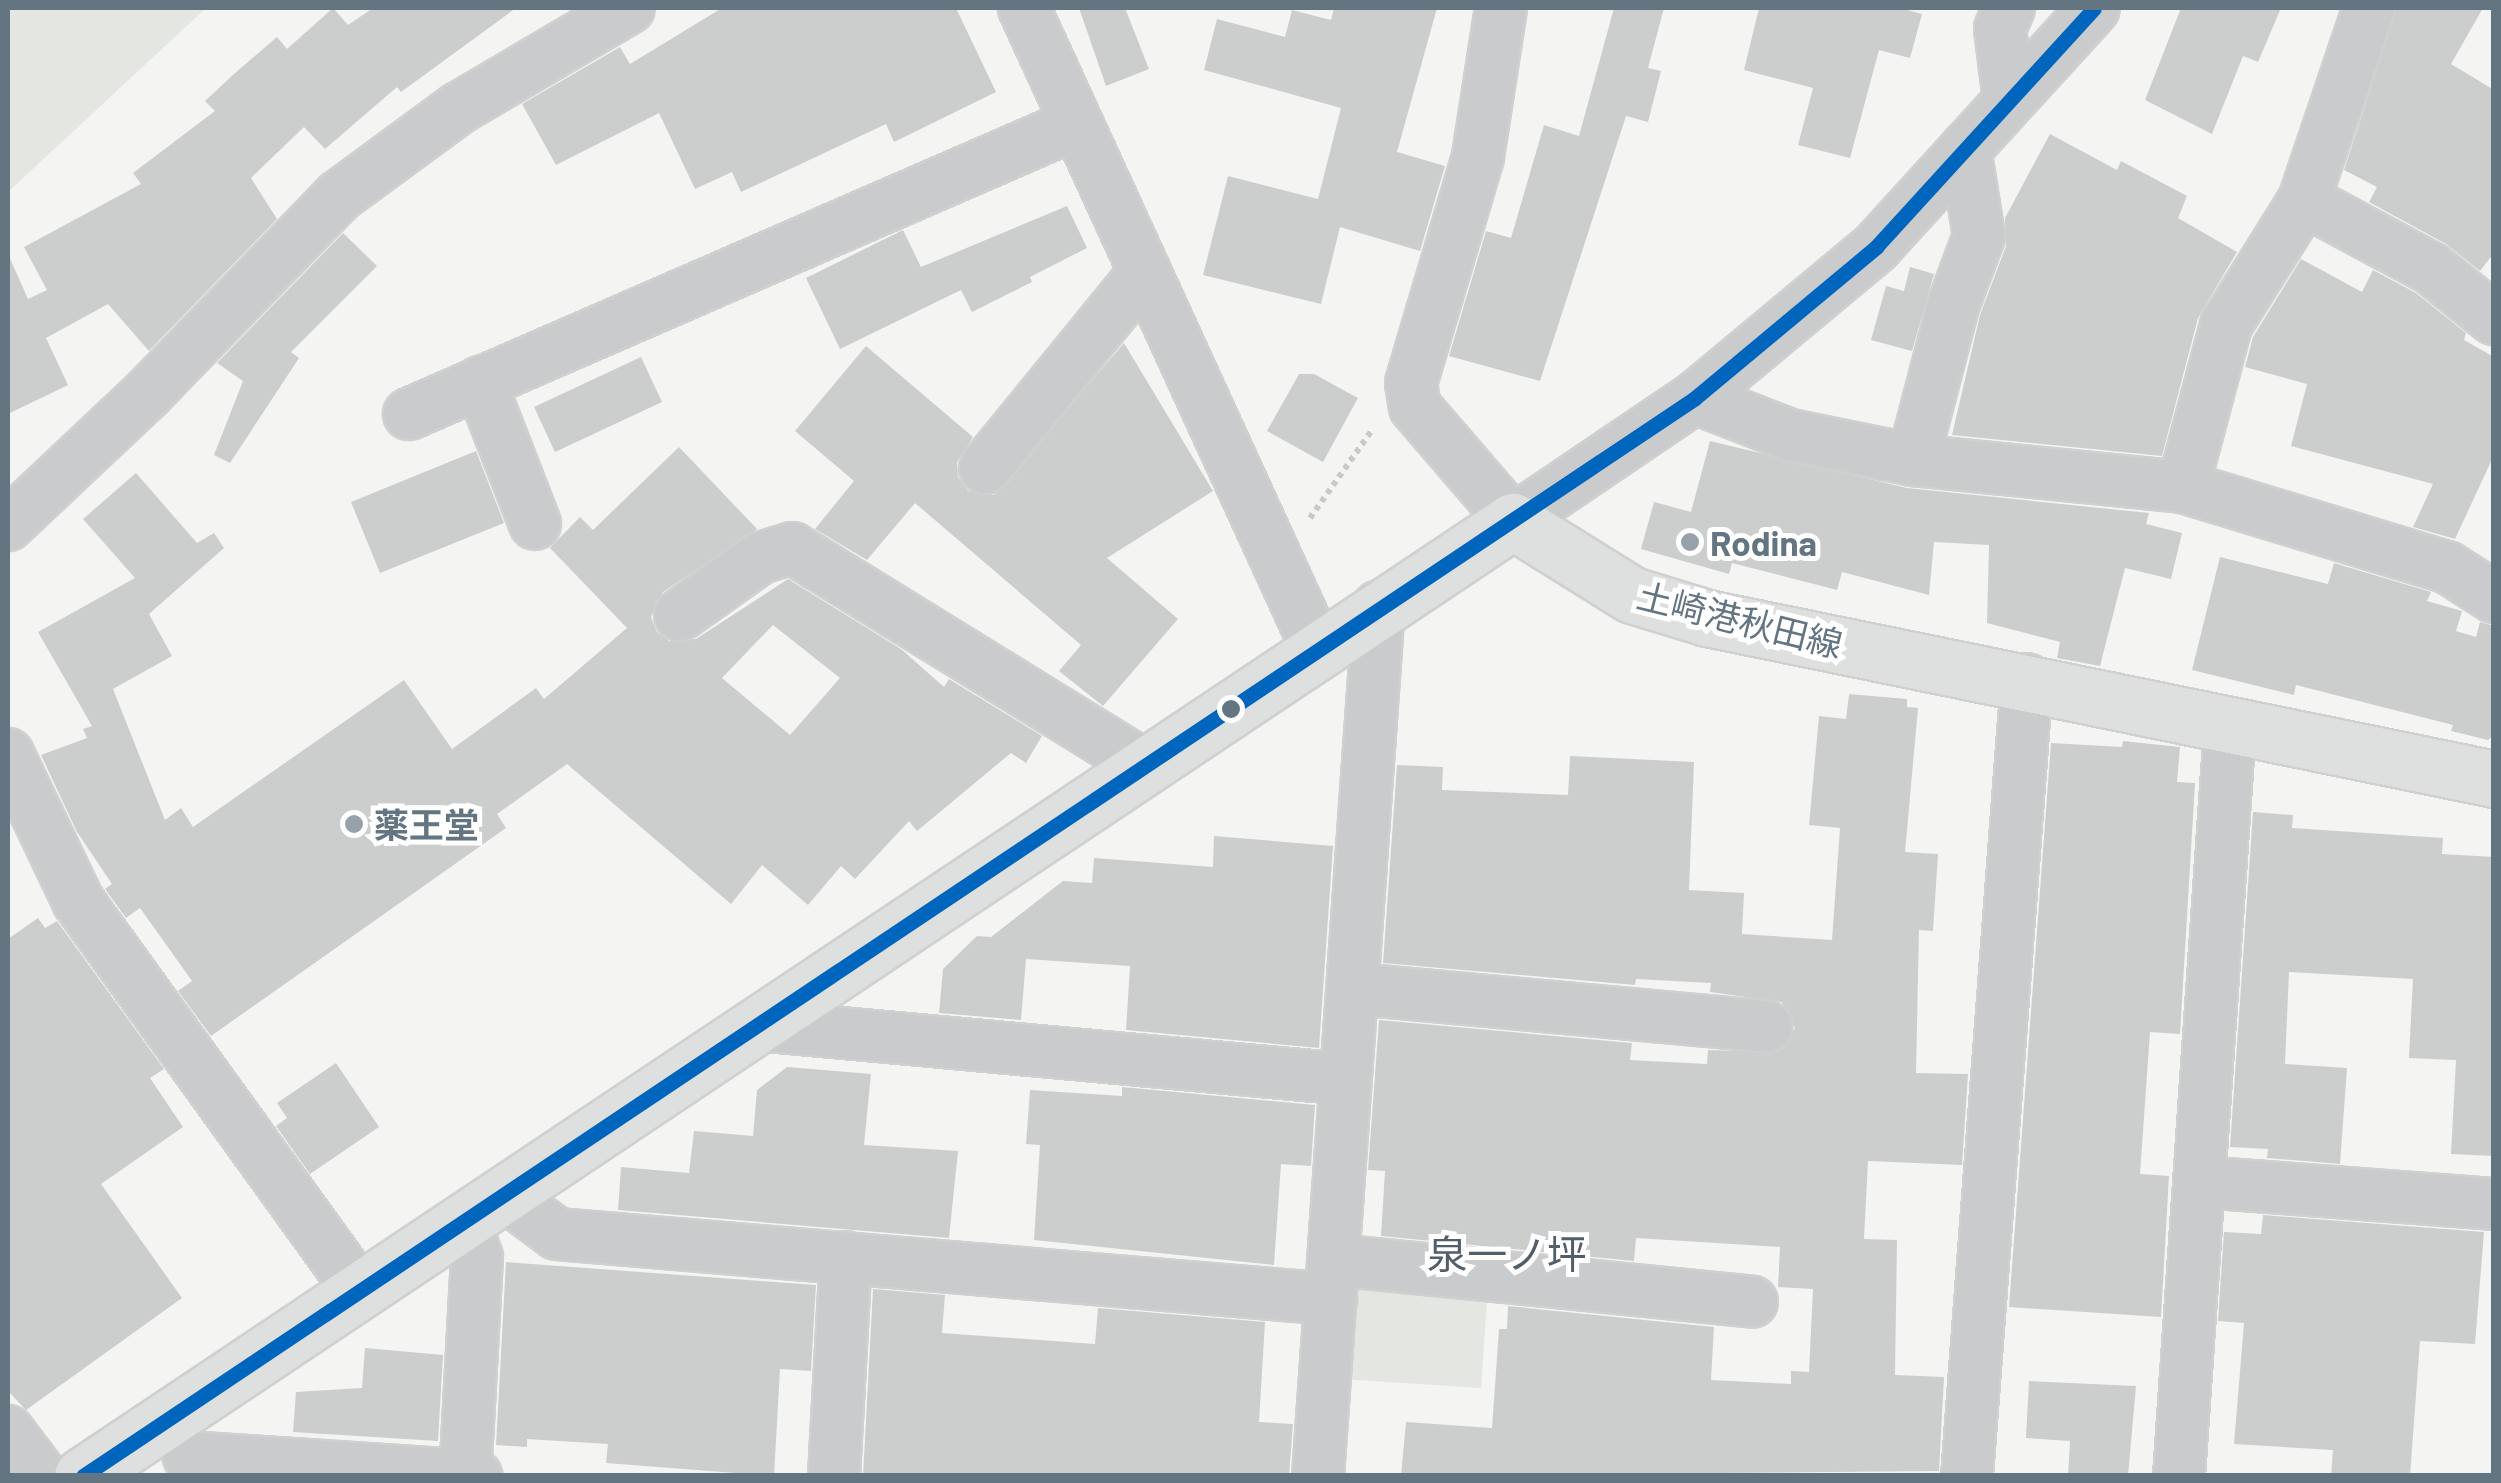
<!DOCTYPE html>
<html>
<head>
<meta charset="utf-8">
<style>
  body { margin:0 }
  #map { position:relative; width:2501px; height:1483px; overflow:hidden; background:#f4f4f3; font-family:Barlow,"Noto Sans JP",sans-serif }
  div>[style] { position:absolute }
  [style*='--x'] { left:calc(var(--x)*1px); top:calc(var(--y)*1px); width:calc(var(--w)*1px); rotate:calc(var(--a)*1deg) }
  .green>* { inset:0; background:#e4e7e1 }
  .building>* { inset:0; background:#cccece }
  .path>* { height:6px; margin-top:-3px; transform-origin:0; background:repeating-linear-gradient(90deg,#c8c9c8 0 5px,transparent 0 10px) }
  .roads { filter:drop-shadow(2px 0 #d0d0d1) drop-shadow(-2px 0 #d0d0d1) drop-shadow(0 2px #d0d0d1) drop-shadow(0 -2px #d0d0d1) }
  .minor>* { height:50px; margin:-25px; padding:0 25px; transform-origin:25px; border-radius:25px; background:#cacbcc }
  .major>* { height:55px; margin:-27.5px; padding:0 27.5px; transform-origin:27.5px; border-radius:27.5px; background:#dedfdf }
  .bus-1>* { height:15px; margin:-7.5px; padding:0 7.5px; transform-origin:7.5px; border-radius:7.5px; background:#0065bd }
  .dots>* { width:28px; height:28px; translate:-50% -50%; box-sizing:border-box; border:5px solid #fff; border-radius:50% }
  span { translate:-50% -50%; white-space:nowrap; text-align:center; line-height:1.15; -webkit-text-stroke:10px #fff; paint-order:stroke }
  .poi-label { font-size:35px; color:#647582; font-weight:700 }
  .left { translate:0 -50%; text-align:left }
  .street-label { font-size:35px; color:#647582 }
  .quarter-label { font-size:40px; color:#525e68 }
  .frame { position:absolute; inset:0; border:10px solid #647582; pointer-events:none }
</style>
</head>
<body>
<div id="map">
  <div class="green">
    <i style="clip-path:polygon(8px 8px,206px 8px,8px 192px)"></i>
    <i style="clip-path:polygon(1347px 1278px,1488px 1288px,1481px 1388px,1340px 1379px)"></i>
  </div>
  <div class="building">
    <i style="clip-path:polygon(333px 8px,348px 25px,373px 8px,516px 8px,401px 92px,397px 87px,325px 149px,304px 127px,251px 178px,277px 219px,149px 351px,108px 304px,46px 338px,68px 385px,8px 414px,8px 254px,28px 299px,47px 290px,24px 247px,141px 184px,133px 173px,215px 111px,205px 101px,235px 73px,277px 37px,287px 49px)"></i>
    <i style="clip-path:polygon(722px 8px,956px 8px,996px 92px,894px 142px,886px 124px,741px 192px,732px 172px,695px 189px,659px 113px,556px 165px,522px 104px,620px 47px,630px 64px)"></i>
    <i style="clip-path:polygon(1079px 8px,1125px 8px,1149px 69px,1106px 86px)"></i>
    <i style="clip-path:polygon(1334px 8px,1437px 8px,1397px 152px,1445px 166px,1420px 251px,1340px 227px,1321px 304px,1203px 275px,1228px 176px,1318px 199px,1341px 108px,1204px 70px,1217px 19px,1285px 37px,1292px 10px,1331px 20px)"></i>
    <i style="clip-path:polygon(1614px 8px,1664px 8px,1648px 68px,1661px 71px,1648px 122px,1626px 116px,1540px 381px,1449px 356px,1486px 231px,1511px 238px,1544px 125px,1579px 136px)"></i>
    <i style="clip-path:polygon(1759px 8px,1900px 8px,1922px 14px,1910px 58px,1879px 50px,1850px 158px,1798px 145px,1813px 88px,1744px 70px)"></i>
    <i style="clip-path:polygon(2181px 8px,2281px 8px,2258px 62px,2243px 56px,2212px 134px,2145px 100px)"></i>
    <i style="clip-path:polygon(2397px 8px,2483px 8px,2451px 64px,2494px 90px,2494px 253px,2480px 271px,2446px 244px,2369px 202px,2377px 187px,2344px 170px)"></i>
    <i style="clip-path:polygon(2050px 134px,2117px 170px,2121px 161px,2187px 196px,2178px 218px,2237px 252px,2198px 318px,2162px 456px,1952px 435px,1980px 315px,2006px 246px,2005px 218px)"></i>
    <i style="clip-path:polygon(1067px 206px,1087px 248px,1030px 277px,1032px 282px,972px 312px,961px 290px,840px 349px,806px 278px,903px 230px,921px 267px)"></i>
    <i style="clip-path:polygon(343px 233px,377px 266px,291px 352px,299px 358px,230px 463px,214px 455px,243px 381px,217px 363px)"></i>
    <i style="clip-path:polygon(2301px 259px,2362px 292px,2373px 270px,2416px 293px,2466px 333px,2464px 340px,2494px 357px,2494px 455px,2455px 539px,2413px 527px,2433px 484px,2291px 446px,2307px 384px,2245px 367px,2253px 337px)"></i>
    <i style="clip-path:polygon(1910px 267px,1934px 274px,1912px 351px,1871px 340px,1886px 286px,1904px 291px)"></i>
    <i style="clip-path:polygon(1124px 343px,1213px 491px,1107px 558px,1178px 619px,1103px 706px,1059px 671px,1081px 645px,915px 503px,867px 560px,815px 529px,854px 481px,795px 431px,866px 346px,973px 437px,957px 462px,958px 477px,968px 491px,994px 495px)"></i>
    <i style="clip-path:polygon(641px 357px,662px 402px,555px 452px,534px 407px)"></i>
    <i style="clip-path:polygon(1299px 374px,1314px 374px,1358px 398px,1323px 462px,1267px 431px)"></i>
    <i style="clip-path:polygon(1710px 441px,1907px 488px,2149px 513px,2146px 524px,2182px 533px,2171px 579px,2125px 568px,2100px 666px,2057px 658px,2060px 642px,1987px 623px,1989px 545px,1934px 542px,1929px 595px,1842px 572px,1837px 590px,1732px 563px,1729px 574px,1641px 549px,1654px 502px,1691px 512px)"></i>
    <i style="clip-path:polygon(evenodd,679px 447px,757px 529px,663px 592px,651px 617px,657px 632px,669px 641px,696px 639px,788px 579px,901px 649px,944px 687px,949px 679px,1042px 736px,1026px 763px,1011px 753px,917px 831px,909px 821px,855px 879px,841px 866px,808px 905px,762px 865px,731px 904px,567px 764px,497px 814px,506px 828px,211px 1036px,178px 991px,192px 981px,140px 908px,126px 918px,105px 889px,112px 884px,77px 832px,41px 755px,87px 738px,83px 729px,92px 726px,38px 632px,135px 578px,83px 519px,136px 473px,197px 543px,214px 533px,224px 548px,149px 614px,172px 656px,113px 689px,165px 820px,181px 808px,193px 827px,404px 680px,452px 749px,536px 688px,544px 699px,627px 628px,550px 548px,580px 517px,593px 530px,679px 447px,773px 625px,840px 678px,790px 735px,722px 678px,773px 625px)"></i>
    <i style="clip-path:polygon(476px 451px,504px 523px,380px 573px,351px 502px)"></i>
    <i style="clip-path:polygon(2220px 557px,2328px 584px,2334px 563px,2431px 592px,2427px 601px,2462px 611px,2456px 631px,2476px 637px,2480px 622px,2494px 626px,2494px 735px,2488px 740px,2451px 731px,2453px 725px,2296px 685px,2294px 695px,2192px 670px)"></i>
    <i style="clip-path:polygon(1849px 694px,1907px 699px,1907px 707px,1918px 708px,1905px 852px,1938px 854px,1933px 931px,1919px 930px,1916px 1073px,1968px 1074px,1962px 1165px,1868px 1161px,1864px 1239px,1897px 1240px,1895px 1375px,1944px 1377px,1939px 1471px,1401px 1476px,1406px 1422px,1492px 1428px,1499px 1329px,1507px 1329px,1508px 1306px,1714px 1327px,1711px 1380px,1791px 1384px,1791px 1371px,1809px 1372px,1813px 1289px,1778px 1287px,1780px 1247px,1636px 1238px,1634px 1261px,1381px 1236px,1385px 1171px,1368px 1170px,1379px 1020px,1632px 1043px,1630px 1060px,1707px 1064px,1708px 1050px,1777px 1052px,1795px 1028px,1782px 1002px,1710px 992px,1711px 983px,1636px 979px,1635px 985px,1383px 963px,1397px 765px,1443px 767px,1442px 790px,1568px 795px,1570px 756px,1694px 762px,1689px 890px,1744px 893px,1742px 934px,1832px 940px,1840px 828px,1809px 825px,1819px 716px,1846px 719px)"></i>
    <i style="clip-path:polygon(2123px 741px,2180px 747px,2177px 782px,2195px 783px,2180px 1034px,2150px 1032px,2140px 1174px,2169px 1176px,2161px 1317px,2009px 1307px,2051px 743px,2122px 747px)"></i>
    <i style="clip-path:polygon(2253px 812px,2293px 815px,2292px 828px,2443px 838px,2442px 854px,2494px 857px,2494px 1156px,2451px 1154px,2456px 1060px,2409px 1058px,2413px 979px,2289px 972px,2285px 1064px,2347px 1068px,2340px 1164px,2267px 1158px,2268px 1149px,2230px 1147px)"></i>
    <i style="clip-path:polygon(1214px 836px,1333px 846px,1319px 1048px,1126px 1030px,1130px 966px,1026px 959px,1021px 1020px,939px 1013px,943px 969px,977px 936px,991px 937px,1063px 881px,1092px 883px,1094px 858px,1213px 867px)"></i>
    <i style="clip-path:polygon(38px 918px,45px 928px,57px 921px,164px 1069px,150px 1078px,183px 1127px,101px 1184px,182px 1298px,26px 1410px,8px 1391px,8px 939px)"></i>
    <i style="clip-path:polygon(336px 1063px,379px 1127px,310px 1174px,276px 1126px,287px 1118px,277px 1103px)"></i>
    <i style="clip-path:polygon(787px 1067px,871px 1074px,864px 1145px,958px 1151px,949px 1238px,618px 1210px,621px 1167px,689px 1173px,694px 1131px,753px 1136px,757px 1090px)"></i>
    <i style="clip-path:polygon(1122px 1087px,1315px 1105px,1311px 1166px,1281px 1164px,1274px 1265px,1034px 1240px,1040px 1145px,1026px 1144px,1030px 1090px,1122px 1096px)"></i>
    <i style="clip-path:polygon(2263px 1215px,2484px 1232px,2475px 1344px,2420px 1341px,2410px 1476px,2331px 1476px,2333px 1450px,2234px 1444px,2244px 1323px,2218px 1321px,2224px 1232px,2261px 1234px)"></i>
    <i style="clip-path:polygon(506px 1262px,816px 1285px,811px 1371px,780px 1369px,774px 1476px,606px 1463px,608px 1444px,527px 1439px,527px 1447px,496px 1445px)"></i>
    <i style="clip-path:polygon(873px 1289px,945px 1295px,942px 1333px,1095px 1344px,1098px 1308px,1265px 1322px,1259px 1422px,1293px 1424px,1289px 1476px,863px 1476px)"></i>
    <i style="clip-path:polygon(365px 1348px,443px 1355px,438px 1441px,293px 1432px,296px 1392px,362px 1388px)"></i>
    <i style="clip-path:polygon(2029px 1381px,2136px 1386px,2128px 1476px,2068px 1476px,2070px 1441px,2026px 1438px)"></i>
  </div>
  <div class="path">
    <i style="--x:1310;--y:518;--w:108;--a:-54.8"></i>
  </div>
  <div class="roads">
    <div class="minor">
      <i style="--x:1024;--y:8;--w:704;--a:65.4"></i>
      <i style="--x:1501;--y:8;--w:151;--a:98.8"></i>
      <i style="--x:1478;--y:157;--w:236;--a:106.5"></i>
      <i style="--x:1411;--y:383;--w:24;--a:81"></i>
      <i style="--x:1415;--y:407;--w:150;--a:49.3"></i>
      <i style="--x:1513;--y:521;--w:220;--a:-34.1"></i>
      <i style="--x:1695;--y:398;--w:236;--a:-39.8"></i>
      <i style="--x:1876;--y:247;--w:323;--a:-47.6"></i>
      <i style="--x:2009;--y:100;--w:72;--a:-97.2"></i>
      <i style="--x:2000;--y:29;--w:23;--a:-67"></i>
      <i style="--x:2304;--y:200;--w:145;--a:28.3"></i>
      <i style="--x:2432;--y:269;--w:80;--a:38.9"></i>
      <i style="--x:480;--y:382;--w:152;--a:68.8"></i>
      <i style="--x:1695;--y:398;--w:102;--a:21.3"></i>
      <i style="--x:1790;--y:435;--w:126;--a:11.5"></i>
      <i style="--x:1913;--y:460;--w:271;--a:5.7"></i>
      <i style="--x:2183;--y:487;--w:276;--a:16.9"></i>
      <i style="--x:2447;--y:567;--w:56;--a:32.6"></i>
      <i style="--x:409;--y:414;--w:724;--a:-23.52"></i>
      <i style="--x:1913;--y:460;--w:159;--a:-75.4"></i>
      <i style="--x:1953;--y:306;--w:75;--a:-69.6"></i>
      <i style="--x:1979;--y:236;--w:88;--a:-99.1"></i>
      <i style="--x:985;--y:468;--w:253;--a:-50.8"></i>
      <i style="--x:2183;--y:487;--w:168;--a:-75.1"></i>
      <i style="--x:2226;--y:325;--w:147;--a:-58"></i>
      <i style="--x:2304;--y:200;--w:203;--a:-71.3"></i>
      <i style="--x:8;--y:525;--w:192;--a:-43.3"></i>
      <i style="--x:148;--y:393;--w:274;--a:-45.9"></i>
      <i style="--x:339;--y:196;--w:149;--a:-36.3"></i>
      <i style="--x:459;--y:108;--w:197;--a:-30.5"></i>
      <i style="--x:680;--y:615;--w:98;--a:-35.5"></i>
      <i style="--x:760;--y:558;--w:34;--a:-17"></i>
      <i style="--x:792;--y:548;--w:415;--a:31.7"></i>
      <i style="--x:8;--y:754;--w:163;--a:64.5"></i>
      <i style="--x:78;--y:901;--w:478;--a:54.2"></i>
      <i style="--x:1356;--y:989;--w:412;--a:5.2"></i>
      <i style="--x:755;--y:1025;--w:593;--a:5.22"></i>
      <i style="--x:2201;--y:1182;--w:294;--a:4.3"></i>
      <i style="--x:503;--y:1194;--w:67;--a:36.5"></i>
      <i style="--x:557;--y:1234;--w:777;--a:4.8"></i>
      <i style="--x:464;--y:1220;--w:39;--a:71"></i>
      <i style="--x:477;--y:1257;--w:219;--a:93.1"></i>
      <i style="--x:1334;--y:1260;--w:420;--a:5.7"></i>
      <i style="--x:8;--y:1431;--w:56;--a:52.9"></i>
      <i style="--x:189;--y:1457;--w:288;--a:3.8"></i>
      <i style="--x:834;--y:1476;--w:219;--a:-86.9"></i>
      <i style="--x:1318;--y:1476;--w:872;--a:-85.99"></i>
      <i style="--x:1967;--y:1476;--w:799;--a:-85.69"></i>
      <i style="--x:2179;--y:1476;--w:750;--a:-86.1"></i>
    </div>
    <div class="major">
      <i style="--x:82;--y:1476;--w:1720;--a:-33.72"></i>
      <i style="--x:1513;--y:521;--w:140;--a:31.9"></i>
      <i style="--x:1632;--y:595;--w:78;--a:17"></i>
      <i style="--x:1707;--y:618;--w:803;--a:11.56"></i>
    </div>
  </div>
  <div class="bus-1">
    <i style="--x:83;--y:1476;--w:1939;--a:-33.77"></i>
    <i style="--x:1695;--y:398;--w:236;--a:-39.8"></i>
    <i style="--x:1876;--y:247;--w:323;--a:-47.6"></i>
  </div>
  <div class="dots">
    <i style="left:1690px;top:542px;background:#96a1aa"></i>
    <i style="left:1231px;top:709px;background:#647582"></i>
    <i style="left:354px;top:824px;background:#96a1aa"></i>
  </div>
  <div class="poi-label">
    <span class="left" style="left:1710px;top:542px">Rodina</span>
    <span class="left" style="left:374px;top:824px">薬王堂</span>
  </div>
  <div class="street-label">
    <span style="left:1740px;top:619px;rotate:14deg">土崎港秋田線</span>
  </div>
  <div class="quarter-label">
    <span style="left:1507px;top:1253px">泉一ノ坪</span>
  </div>
  <div class="frame"></div>
</div>
</body>
</html>
